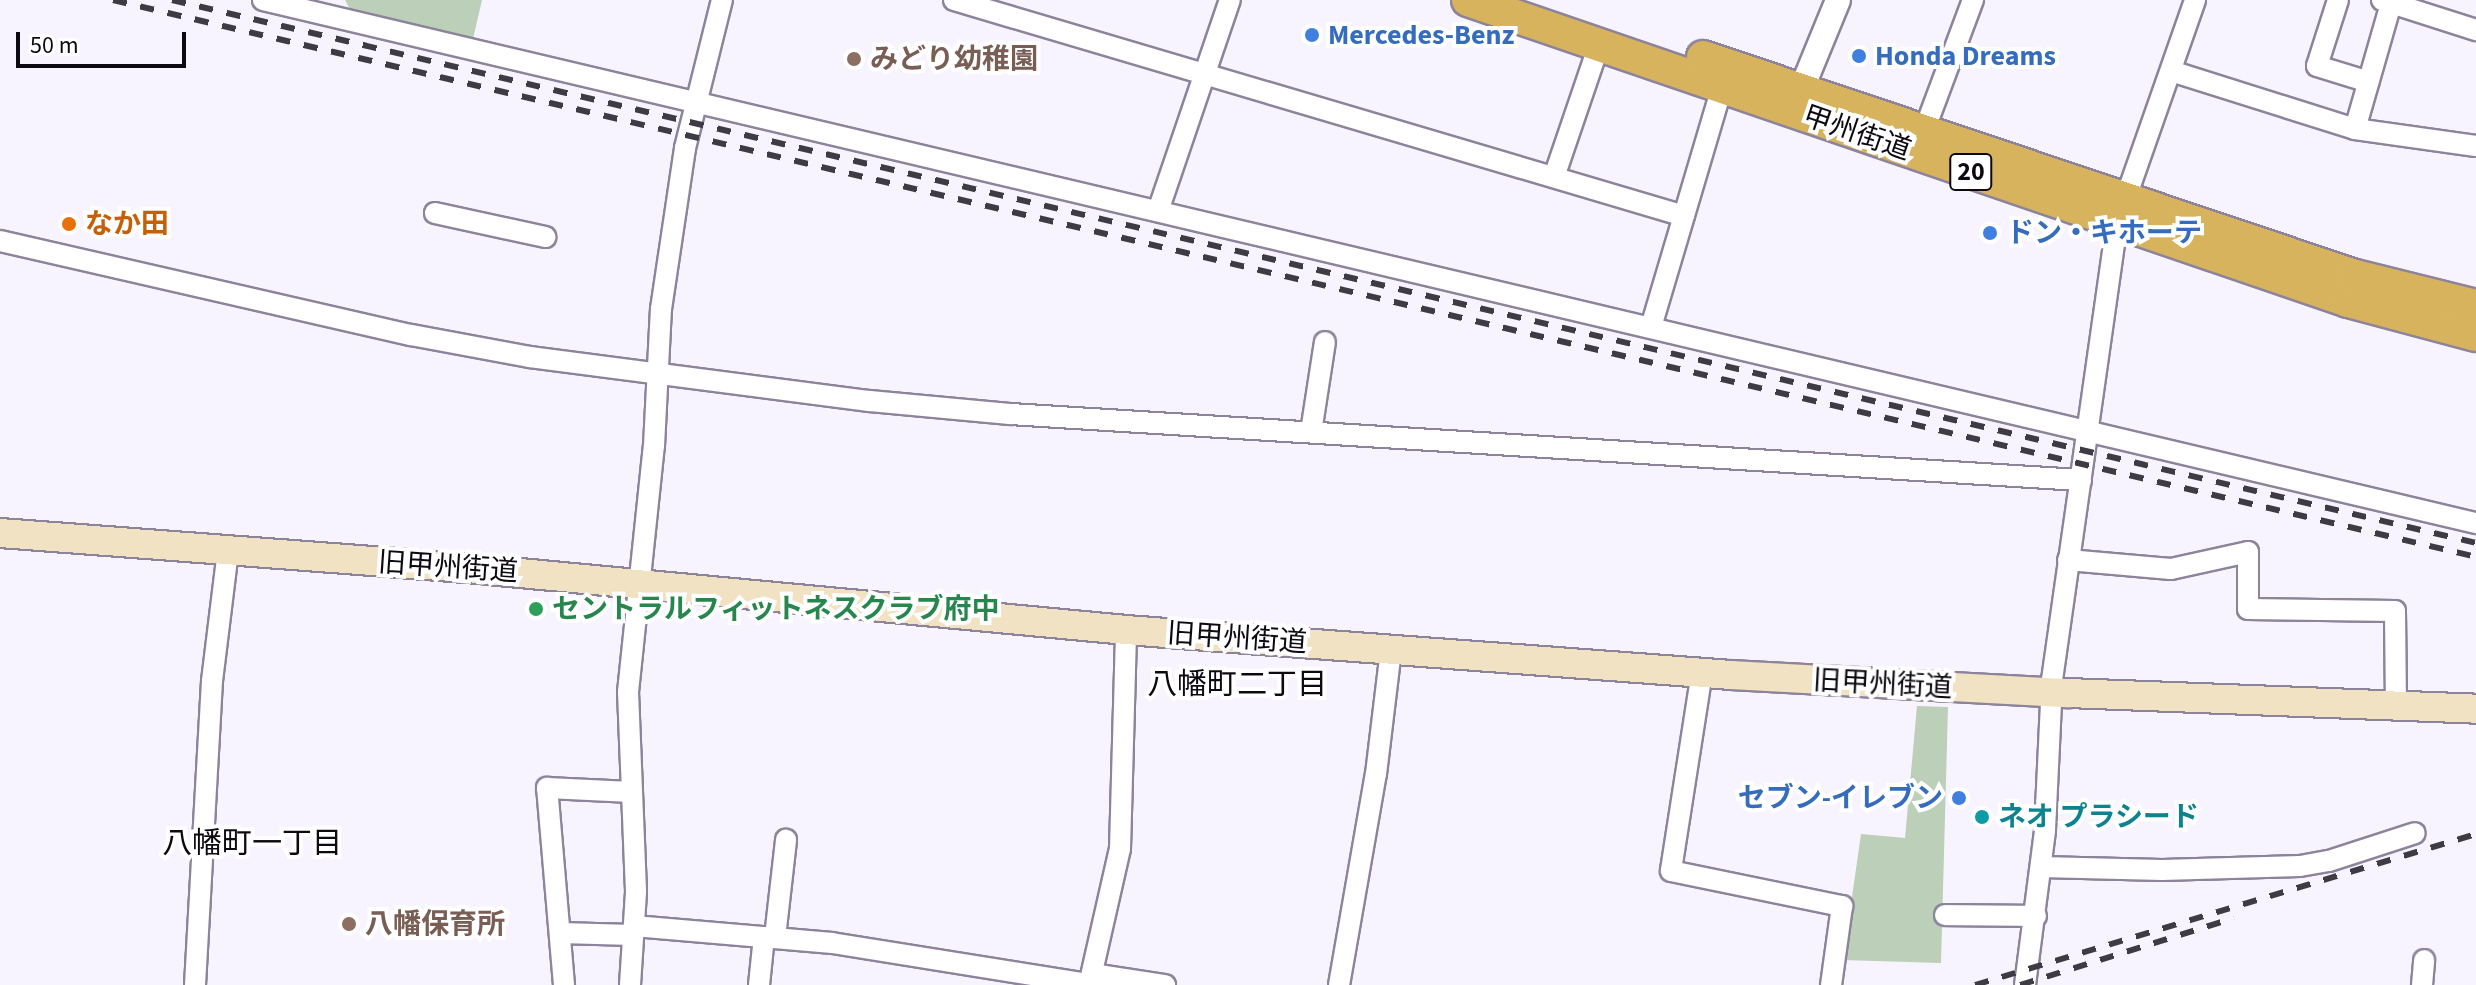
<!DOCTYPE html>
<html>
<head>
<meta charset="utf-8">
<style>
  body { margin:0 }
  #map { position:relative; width:2476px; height:985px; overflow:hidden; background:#f8f4ff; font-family:"Source Sans 3","Noto Sans JP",sans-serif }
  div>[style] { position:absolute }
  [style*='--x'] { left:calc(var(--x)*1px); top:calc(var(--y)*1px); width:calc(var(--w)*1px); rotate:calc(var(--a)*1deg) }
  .green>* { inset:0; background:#bbcfb9 }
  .roads { filter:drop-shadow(2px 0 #8d849c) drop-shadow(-2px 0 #8d849c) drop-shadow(0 2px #8d849c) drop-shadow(0 -2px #8d849c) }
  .minor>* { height:20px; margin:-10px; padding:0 10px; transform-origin:10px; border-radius:10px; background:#fff }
  .tertiary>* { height:24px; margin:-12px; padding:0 12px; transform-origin:12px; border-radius:12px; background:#fff }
  .secondary>* { height:28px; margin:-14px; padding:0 14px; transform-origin:14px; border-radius:14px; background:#f1e2c3 }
  .trunk>* { height:32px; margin:-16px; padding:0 16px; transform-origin:16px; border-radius:16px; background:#d8b35e }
  .rail>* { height:6px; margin-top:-3px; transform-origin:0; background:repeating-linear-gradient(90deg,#3f3b44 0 14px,transparent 0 28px) }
  .dots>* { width:22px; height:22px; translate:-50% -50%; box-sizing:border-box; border:4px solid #fff; border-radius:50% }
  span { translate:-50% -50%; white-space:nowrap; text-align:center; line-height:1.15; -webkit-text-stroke:8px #fff; paint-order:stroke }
  .shield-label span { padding:2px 6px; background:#fff; border:2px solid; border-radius:6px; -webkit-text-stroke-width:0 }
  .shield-label { font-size:26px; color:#0d0912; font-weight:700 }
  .shop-label { font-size:28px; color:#366cbe; font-weight:700 }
  .left { translate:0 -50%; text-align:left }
  .right { translate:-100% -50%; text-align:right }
  .education-label { font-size:28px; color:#785e54; font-weight:700 }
  .street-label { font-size:28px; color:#0d0912 }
  .food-label { font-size:28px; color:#c56008; font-weight:700 }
  .leisure-label { font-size:28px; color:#27864d; font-weight:700 }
  .culture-label { font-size:28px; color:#0d838f; font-weight:700 }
  .neighbourhood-label { font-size:30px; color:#0d0912 }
  .scale { position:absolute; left:16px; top:32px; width:170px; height:36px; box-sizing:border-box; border:4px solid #0d0912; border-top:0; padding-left:10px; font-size:24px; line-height:28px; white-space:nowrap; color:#0d0912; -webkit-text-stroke:6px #fff; paint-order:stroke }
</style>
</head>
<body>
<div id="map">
  <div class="green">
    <i style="clip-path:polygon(345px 0,482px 0,473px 39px,351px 11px)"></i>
    <i style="clip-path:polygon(1917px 706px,1948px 707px,1941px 963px,1843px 960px,1861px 834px,1905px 838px)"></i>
  </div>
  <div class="roads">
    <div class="minor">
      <i style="--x:263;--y:0;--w:2274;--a:13.3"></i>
      <i style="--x:954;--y:0;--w:761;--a:16.48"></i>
      <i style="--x:2338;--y:0;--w:69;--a:107.7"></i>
      <i style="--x:2317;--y:66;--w:54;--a:17.1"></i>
      <i style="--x:2382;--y:0;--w:99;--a:17.7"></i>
      <i style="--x:2171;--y:71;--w:193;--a:17.5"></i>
      <i style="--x:2355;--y:129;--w:122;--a:8"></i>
      <i style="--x:2355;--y:129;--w:134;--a:-74"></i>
      <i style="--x:1924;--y:131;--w:140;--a:-69.5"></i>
      <i style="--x:1554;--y:177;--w:139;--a:-71.2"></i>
      <i style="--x:1158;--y:211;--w:223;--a:-71.2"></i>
      <i style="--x:435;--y:213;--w:113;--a:12.3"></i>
      <i style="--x:0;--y:241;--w:422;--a:12.9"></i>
      <i style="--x:411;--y:335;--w:121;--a:10.5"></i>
      <i style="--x:530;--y:357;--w:342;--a:7.4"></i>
      <i style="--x:869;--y:401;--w:142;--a:5.3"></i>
      <i style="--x:1010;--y:414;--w:1073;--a:3.53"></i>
      <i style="--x:1651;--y:327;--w:261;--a:-73.5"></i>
      <i style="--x:1311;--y:432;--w:91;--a:-81.2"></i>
      <i style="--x:2068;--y:560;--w:103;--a:5"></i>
      <i style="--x:2171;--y:569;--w:79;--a:-12.4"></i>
      <i style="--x:2248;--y:552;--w:57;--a:90"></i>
      <i style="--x:2248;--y:609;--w:147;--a:0.8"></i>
      <i style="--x:2395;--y:611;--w:96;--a:89.4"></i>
      <i style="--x:1702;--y:672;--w:201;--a:98.9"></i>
      <i style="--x:1671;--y:871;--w:175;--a:11.6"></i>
      <i style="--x:1842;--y:906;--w:80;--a:97.9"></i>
      <i style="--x:2041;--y:867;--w:121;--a:1.4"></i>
      <i style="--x:2162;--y:870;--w:138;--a:-1.7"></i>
      <i style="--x:2300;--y:866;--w:29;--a:-10"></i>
      <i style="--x:2329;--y:861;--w:90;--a:-18"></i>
      <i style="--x:1945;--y:915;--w:91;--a:0.6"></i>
      <i style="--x:634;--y:926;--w:199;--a:4.9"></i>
      <i style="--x:832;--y:943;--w:260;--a:9.1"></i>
      <i style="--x:560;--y:933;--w:73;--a:1.6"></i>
      <i style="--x:775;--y:937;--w:98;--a:-83.5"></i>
      <i style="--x:1092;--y:974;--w:74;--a:8.6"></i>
      <i style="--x:195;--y:985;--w:304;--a:-86.8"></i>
      <i style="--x:212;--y:681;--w:131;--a:-83"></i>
      <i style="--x:564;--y:985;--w:198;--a:-94.9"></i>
      <i style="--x:547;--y:788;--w:85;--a:2.7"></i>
      <i style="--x:630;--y:985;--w:94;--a:-86.3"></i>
      <i style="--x:636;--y:891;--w:199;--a:-92.3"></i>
      <i style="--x:628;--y:692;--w:247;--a:-84"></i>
      <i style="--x:654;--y:446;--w:137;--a:-87.1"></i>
      <i style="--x:661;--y:309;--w:163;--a:-81.5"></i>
      <i style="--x:685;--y:148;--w:153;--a:-76"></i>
      <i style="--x:759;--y:985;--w:48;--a:-84.1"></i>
      <i style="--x:1089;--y:985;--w:139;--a:-77.2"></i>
      <i style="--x:1120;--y:849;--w:219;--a:-88.4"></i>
      <i style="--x:1339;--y:985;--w:214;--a:-80.1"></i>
      <i style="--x:1376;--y:774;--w:125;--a:-83.1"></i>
      <i style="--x:2025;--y:985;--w:156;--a:-82.6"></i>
      <i style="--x:2045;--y:830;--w:150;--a:-87.3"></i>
      <i style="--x:2052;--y:680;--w:462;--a:-81.9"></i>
      <i style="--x:2117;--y:223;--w:236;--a:-70.7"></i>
      <i style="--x:2422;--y:985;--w:25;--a:-85"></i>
    </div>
    <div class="tertiary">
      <i style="--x:1795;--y:105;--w:113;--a:-67.7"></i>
    </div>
    <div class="secondary">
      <i style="--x:0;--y:533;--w:489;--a:4.3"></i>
      <i style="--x:488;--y:570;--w:641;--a:5.37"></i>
      <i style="--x:1126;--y:630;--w:607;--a:4.25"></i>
      <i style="--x:1731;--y:675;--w:337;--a:3.1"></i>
      <i style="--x:2068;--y:693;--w:408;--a:2.2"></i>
    </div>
    <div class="trunk">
      <i style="--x:1468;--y:0;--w:930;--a:18.88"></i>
      <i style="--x:2348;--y:301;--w:132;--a:14.9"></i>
      <i style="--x:1703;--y:57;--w:688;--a:18.57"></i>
      <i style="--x:2355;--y:276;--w:125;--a:13.9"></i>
    </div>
  </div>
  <div class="rail">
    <i style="--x:113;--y:0;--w:2428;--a:13.26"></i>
    <i style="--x:172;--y:0;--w:2367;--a:13.26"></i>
    <i style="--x:1975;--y:985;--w:523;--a:-16.77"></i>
    <i style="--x:2020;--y:985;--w:224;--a:-17.4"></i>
  </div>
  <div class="dots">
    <i style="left:1312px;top:35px;background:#3f7fe0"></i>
    <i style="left:1859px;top:56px;background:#3f7fe0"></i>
    <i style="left:854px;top:59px;background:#8d6e63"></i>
    <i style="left:69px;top:224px;background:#e8710a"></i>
    <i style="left:1990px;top:233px;background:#3f7fe0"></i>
    <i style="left:536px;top:609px;background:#2e9e5b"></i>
    <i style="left:1959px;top:798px;background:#3f7fe0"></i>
    <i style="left:1982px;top:817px;background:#0f9aa8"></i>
    <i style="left:349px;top:924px;background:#8d6e63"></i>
  </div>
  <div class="shield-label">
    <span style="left:1971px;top:172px">20</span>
  </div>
  <div class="shop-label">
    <span class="left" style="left:1328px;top:35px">Mercedes-Benz</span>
    <span class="left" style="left:1875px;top:56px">Honda Dreams</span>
    <span class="left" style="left:2006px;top:233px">ドン・キホーテ</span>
    <span class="right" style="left:1943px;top:798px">セブン-イレブン</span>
  </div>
  <div class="education-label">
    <span class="left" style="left:870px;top:59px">みどり幼稚園</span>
    <span class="left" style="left:365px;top:924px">八幡保育所</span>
  </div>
  <div class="street-label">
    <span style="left:1857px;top:133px;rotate:19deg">甲州街道</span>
    <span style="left:448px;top:567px;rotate:4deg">旧甲州街道</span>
    <span style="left:1237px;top:638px;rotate:4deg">旧甲州街道</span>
    <span style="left:1883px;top:684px;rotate:3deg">旧甲州街道</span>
  </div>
  <div class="food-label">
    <span class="left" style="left:85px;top:224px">なか田</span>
  </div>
  <div class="leisure-label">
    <span class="left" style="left:552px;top:609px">セントラルフィットネスクラブ府中</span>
  </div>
  <div class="culture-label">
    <span class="left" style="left:1998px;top:817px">ネオ プラシード</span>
  </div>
  <div class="neighbourhood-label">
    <span style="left:1237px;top:685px">八幡町二丁目</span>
    <span style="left:252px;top:844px">八幡町一丁目</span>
  </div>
  <div class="scale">50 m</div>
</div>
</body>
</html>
